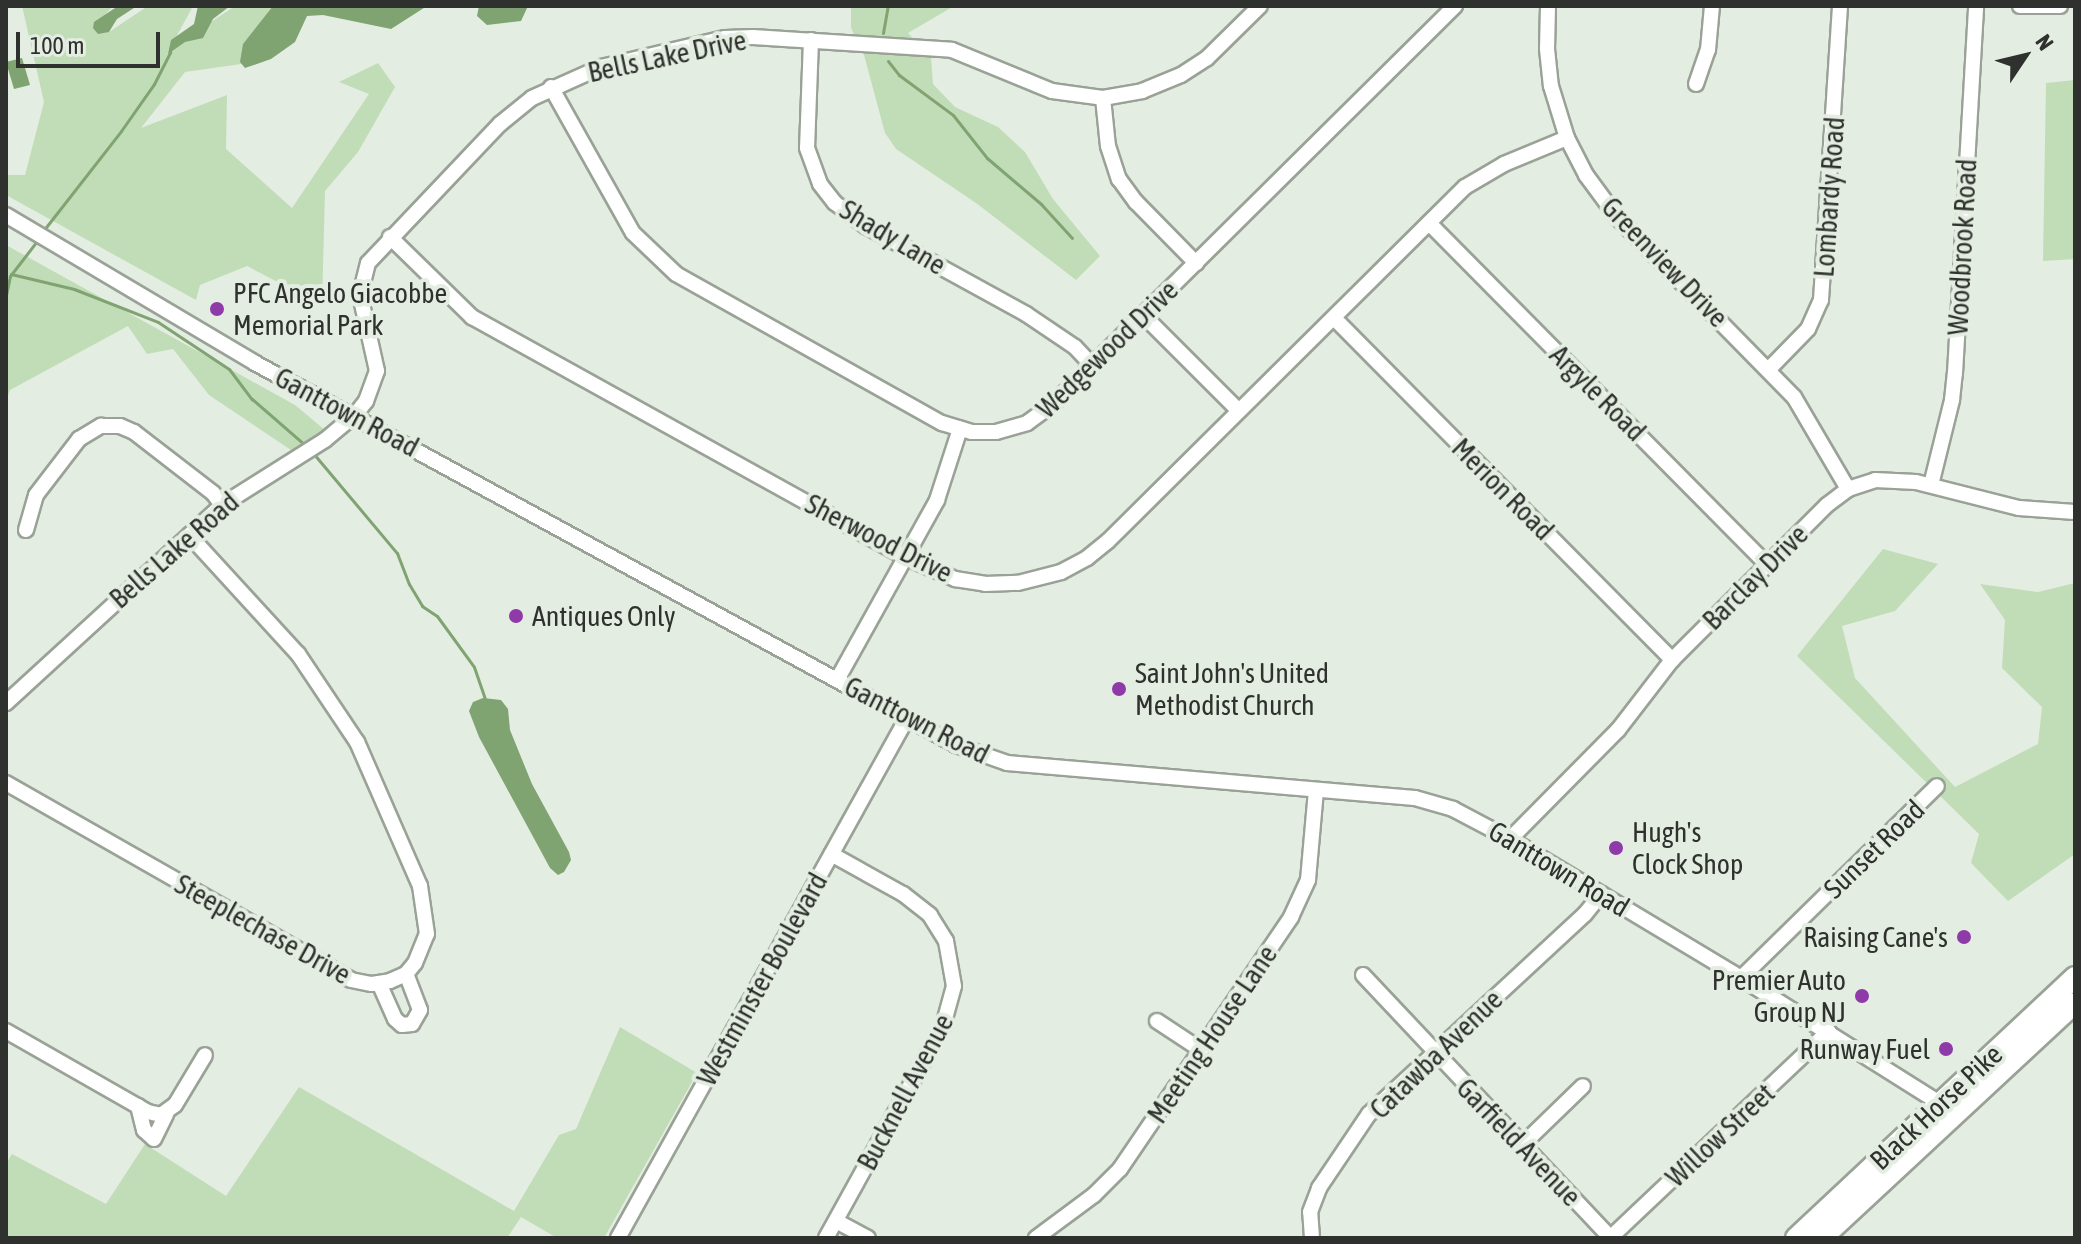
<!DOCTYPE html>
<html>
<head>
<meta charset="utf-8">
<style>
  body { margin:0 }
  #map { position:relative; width:2081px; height:1244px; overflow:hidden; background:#e4ede1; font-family:"Asap Condensed",sans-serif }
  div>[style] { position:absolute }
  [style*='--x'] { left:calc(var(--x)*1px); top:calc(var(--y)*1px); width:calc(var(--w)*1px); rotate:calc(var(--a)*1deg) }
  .green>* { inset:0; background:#c1ddb7 }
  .water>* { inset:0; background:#80a372 }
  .stream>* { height:3px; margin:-1.5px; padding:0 1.5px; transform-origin:1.5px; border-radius:1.5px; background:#80a372 }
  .roads { filter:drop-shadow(2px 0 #9aa297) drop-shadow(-2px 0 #9aa297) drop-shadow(0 2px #9aa297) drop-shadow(0 -2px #9aa297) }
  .minor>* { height:14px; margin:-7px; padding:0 7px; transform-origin:7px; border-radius:7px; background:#fff }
  .highway>* { height:20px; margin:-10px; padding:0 10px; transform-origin:10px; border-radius:10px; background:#fff }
  .dots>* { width:22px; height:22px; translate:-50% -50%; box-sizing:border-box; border:4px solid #e4ede1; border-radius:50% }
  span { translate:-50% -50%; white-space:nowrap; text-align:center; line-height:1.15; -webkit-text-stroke:8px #e4ede1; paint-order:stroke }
  .street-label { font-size:28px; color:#2e312d }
  .poi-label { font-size:28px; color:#2e312d }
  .left { translate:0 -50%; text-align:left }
  .right { translate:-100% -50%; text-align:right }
  .frame { position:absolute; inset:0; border:8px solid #2e312d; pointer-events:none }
  .north { position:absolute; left:1985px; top:16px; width:80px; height:80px; -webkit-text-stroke:6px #e4ede1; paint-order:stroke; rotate:55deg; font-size:22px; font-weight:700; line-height:32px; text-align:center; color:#2e312d }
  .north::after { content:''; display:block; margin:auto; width:28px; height:36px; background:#2e312d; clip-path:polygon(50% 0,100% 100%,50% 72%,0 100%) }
  .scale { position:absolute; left:16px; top:32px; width:144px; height:36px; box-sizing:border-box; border:4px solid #2e312d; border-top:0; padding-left:10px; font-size:24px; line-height:28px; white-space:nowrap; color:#2e312d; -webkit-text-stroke:6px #e4ede1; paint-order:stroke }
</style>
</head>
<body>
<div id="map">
  <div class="green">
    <i style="clip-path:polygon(22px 6px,113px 6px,94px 27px,109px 32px,148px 6px,193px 6px,169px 50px,235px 6px,273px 6px,241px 64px,185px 72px,141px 128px,227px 95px,226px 149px,292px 208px,369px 94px,339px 82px,378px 63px,395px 87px,358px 152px,325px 191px,322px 305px,247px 266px,200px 285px,196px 300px,6px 195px,6px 175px,25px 175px,44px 102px)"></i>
    <i style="clip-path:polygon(851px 6px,954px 6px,908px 33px,931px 57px,933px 84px,955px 107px,998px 127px,1025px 152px,1053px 199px,1100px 256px,1076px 280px,976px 203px,896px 149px,885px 133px,864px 55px,851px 28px)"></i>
    <i style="clip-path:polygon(2075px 80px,2075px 259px,2043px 261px,2046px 83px)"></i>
    <i style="clip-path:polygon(6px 245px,295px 405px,325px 430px,291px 450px,209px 395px,173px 349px,147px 354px,128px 326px,10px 390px,6px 401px)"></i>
    <i style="clip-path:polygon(1883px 549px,1938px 564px,1895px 611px,1842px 626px,1855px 678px,1955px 787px,2038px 744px,2042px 707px,2002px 668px,2005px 620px,1980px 584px,2038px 592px,2075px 583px,2075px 854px,2008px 901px,1971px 863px,1979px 834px,1797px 656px)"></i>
    <i style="clip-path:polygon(620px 1027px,697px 1073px,604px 1238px,557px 1238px,521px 1217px,507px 1238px,6px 1238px,6px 1164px,12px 1154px,106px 1204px,145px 1144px,226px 1196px,299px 1087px,514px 1211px,559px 1135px,576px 1129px)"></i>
  </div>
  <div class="water">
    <i style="clip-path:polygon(118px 6px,137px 6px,117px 19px,109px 32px,98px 34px,93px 28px,94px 22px)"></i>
    <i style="clip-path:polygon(198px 6px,230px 6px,213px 19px,203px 38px,185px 42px,168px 54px,171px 40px,194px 24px)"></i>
    <i style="clip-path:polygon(273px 6px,427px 6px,391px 29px,323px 15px,307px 16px,295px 42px,271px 59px,245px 68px,240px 62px,243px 44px)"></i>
    <i style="clip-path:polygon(479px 6px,528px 6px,521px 21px,487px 25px,477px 16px)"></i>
    <i style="clip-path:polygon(22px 58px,30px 85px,14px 89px,6px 62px)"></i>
    <i style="clip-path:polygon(483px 698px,501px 700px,508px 709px,510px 730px,532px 784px,569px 852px,571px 860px,564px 872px,558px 875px,550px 868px,479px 737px,469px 711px,473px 702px)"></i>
  </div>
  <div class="stream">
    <i style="--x:883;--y:33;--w:27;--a:-80"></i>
    <i style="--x:888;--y:61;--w:18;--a:52"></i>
    <i style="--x:899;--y:75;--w:67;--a:36.5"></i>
    <i style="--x:953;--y:115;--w:55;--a:51.7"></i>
    <i style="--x:987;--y:158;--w:71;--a:40.4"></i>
    <i style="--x:1041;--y:204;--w:46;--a:47.6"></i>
    <i style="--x:43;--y:231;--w:127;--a:-52"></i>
    <i style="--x:121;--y:131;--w:57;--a:-54.9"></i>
    <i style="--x:154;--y:84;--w:36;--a:-63"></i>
    <i style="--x:11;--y:274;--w:65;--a:13.4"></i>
    <i style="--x:74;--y:289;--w:90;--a:21.4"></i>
    <i style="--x:158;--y:322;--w:85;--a:33.5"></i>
    <i style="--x:229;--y:369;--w:38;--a:53"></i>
    <i style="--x:252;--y:399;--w:70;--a:41"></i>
    <i style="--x:6;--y:295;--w:19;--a:-78"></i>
    <i style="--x:10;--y:276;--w:44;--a:-52.4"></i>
    <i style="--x:313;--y:453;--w:131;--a:50"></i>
    <i style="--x:397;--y:553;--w:33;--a:69"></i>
    <i style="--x:409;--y:584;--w:26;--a:59"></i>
    <i style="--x:422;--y:606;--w:18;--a:34"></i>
    <i style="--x:437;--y:616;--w:63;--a:54"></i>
    <i style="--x:474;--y:667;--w:36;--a:71"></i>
  </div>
  <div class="roads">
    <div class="minor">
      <i style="--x:1548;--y:6;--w:43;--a:91.3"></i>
      <i style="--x:1547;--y:49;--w:37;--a:84"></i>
      <i style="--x:1551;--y:86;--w:54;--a:72.9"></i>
      <i style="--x:1567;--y:138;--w:42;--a:62.8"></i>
      <i style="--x:1586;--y:175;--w:52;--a:53.6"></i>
      <i style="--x:1617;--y:217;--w:252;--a:45.5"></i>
      <i style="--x:1794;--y:397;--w:107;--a:59.6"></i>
      <i style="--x:2020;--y:6;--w:40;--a:0"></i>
      <i style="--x:811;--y:40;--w:108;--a:92.1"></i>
      <i style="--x:807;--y:148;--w:38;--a:70"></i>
      <i style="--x:820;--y:184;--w:24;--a:52"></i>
      <i style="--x:835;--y:203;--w:39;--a:37"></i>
      <i style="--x:866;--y:226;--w:183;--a:28.8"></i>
      <i style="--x:1026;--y:314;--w:59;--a:34"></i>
      <i style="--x:1075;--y:347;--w:26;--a:47"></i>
      <i style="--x:1696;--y:84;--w:36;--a:-71"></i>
      <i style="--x:1708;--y:50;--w:44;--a:-84.8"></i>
      <i style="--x:551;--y:87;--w:167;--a:60.7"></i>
      <i style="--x:633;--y:233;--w:59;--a:43.6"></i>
      <i style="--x:676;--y:274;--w:305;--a:29.3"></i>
      <i style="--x:942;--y:423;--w:31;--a:17"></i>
      <i style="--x:972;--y:432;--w:24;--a:0"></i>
      <i style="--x:996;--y:432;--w:32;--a:-16"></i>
      <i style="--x:1027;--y:423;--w:32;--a:-36"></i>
      <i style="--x:1053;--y:404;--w:566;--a:-44.71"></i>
      <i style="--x:1103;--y:98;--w:48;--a:84.1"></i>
      <i style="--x:1108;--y:146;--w:35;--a:72"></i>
      <i style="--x:1119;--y:179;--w:29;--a:54"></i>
      <i style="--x:1136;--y:202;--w:86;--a:45.5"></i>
      <i style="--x:6;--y:215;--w:290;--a:30.7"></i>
      <i style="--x:255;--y:363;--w:798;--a:28.59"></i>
      <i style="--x:956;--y:745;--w:54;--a:19.4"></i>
      <i style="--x:1007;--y:763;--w:409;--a:4.9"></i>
      <i style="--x:1415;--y:798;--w:40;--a:16"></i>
      <i style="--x:1453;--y:809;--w:64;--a:27.8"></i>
      <i style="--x:1510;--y:839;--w:270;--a:31"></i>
      <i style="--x:1741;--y:978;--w:242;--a:32.2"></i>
      <i style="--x:1429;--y:223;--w:480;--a:45.3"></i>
      <i style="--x:390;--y:237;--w:115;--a:44.3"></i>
      <i style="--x:472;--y:317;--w:495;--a:29"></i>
      <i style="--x:905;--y:557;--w:55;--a:23.7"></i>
      <i style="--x:955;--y:579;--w:30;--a:9"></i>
      <i style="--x:985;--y:584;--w:33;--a:-2"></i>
      <i style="--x:1018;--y:583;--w:44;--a:-14.3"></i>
      <i style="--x:1061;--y:572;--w:30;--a:-28"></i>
      <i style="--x:1087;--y:558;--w:27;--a:-39"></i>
      <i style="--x:1108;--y:541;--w:503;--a:-44.76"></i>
      <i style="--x:1465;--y:187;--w:45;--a:-30.5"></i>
      <i style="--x:1504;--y:164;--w:68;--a:-22.4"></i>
      <i style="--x:1144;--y:316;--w:134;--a:45"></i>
      <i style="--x:1334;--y:318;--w:481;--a:45.3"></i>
      <i style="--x:1769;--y:369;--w:56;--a:-45.7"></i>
      <i style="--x:1808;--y:329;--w:32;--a:-66"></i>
      <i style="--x:1821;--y:300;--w:295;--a:-86.3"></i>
      <i style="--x:1931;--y:485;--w:88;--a:-76.1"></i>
      <i style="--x:1952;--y:400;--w:27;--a:-84"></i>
      <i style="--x:1955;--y:373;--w:368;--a:-86.7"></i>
      <i style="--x:26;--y:530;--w:36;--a:-74"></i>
      <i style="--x:36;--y:495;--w:71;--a:-52.5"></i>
      <i style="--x:79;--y:439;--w:26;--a:-31"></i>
      <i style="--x:101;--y:426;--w:19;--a:0"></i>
      <i style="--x:120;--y:426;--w:15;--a:23"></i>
      <i style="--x:134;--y:432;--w:100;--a:37.7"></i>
      <i style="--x:213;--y:493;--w:15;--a:53"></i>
      <i style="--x:837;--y:680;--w:206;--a:-60.9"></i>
      <i style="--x:937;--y:500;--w:75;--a:-72.1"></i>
      <i style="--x:6;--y:703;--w:293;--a:-42.5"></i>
      <i style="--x:222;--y:505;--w:122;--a:-32.3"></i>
      <i style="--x:325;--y:440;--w:39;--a:-40"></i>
      <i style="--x:355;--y:415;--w:18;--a:-52"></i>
      <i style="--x:366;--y:401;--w:32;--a:-70"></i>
      <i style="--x:377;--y:371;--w:78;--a:-102.6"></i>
      <i style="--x:360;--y:295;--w:33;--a:-76"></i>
      <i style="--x:368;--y:263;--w:192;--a:-46.5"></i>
      <i style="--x:500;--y:124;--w:41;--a:-39.1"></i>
      <i style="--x:532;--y:98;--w:76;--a:-24.2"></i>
      <i style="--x:601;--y:67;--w:127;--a:-13.2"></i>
      <i style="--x:725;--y:38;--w:28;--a:-2"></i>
      <i style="--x:753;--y:37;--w:199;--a:3.7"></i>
      <i style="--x:952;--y:50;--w:108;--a:22.3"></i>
      <i style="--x:1052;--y:91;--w:51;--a:7.8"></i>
      <i style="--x:1103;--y:98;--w:40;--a:-10"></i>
      <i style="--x:1142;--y:91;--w:42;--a:-22.3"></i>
      <i style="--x:1181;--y:75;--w:31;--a:-33"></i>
      <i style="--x:1207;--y:58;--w:74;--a:-44.5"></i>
      <i style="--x:6;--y:783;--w:397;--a:29.7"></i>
      <i style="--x:351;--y:980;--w:21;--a:11"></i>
      <i style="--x:372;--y:984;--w:18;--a:-9"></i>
      <i style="--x:390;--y:981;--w:17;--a:-24"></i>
      <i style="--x:406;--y:974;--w:14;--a:-51"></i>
      <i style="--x:415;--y:963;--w:31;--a:-68"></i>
      <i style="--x:427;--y:934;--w:49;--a:-98.3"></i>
      <i style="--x:420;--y:886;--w:157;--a:-113.6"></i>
      <i style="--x:357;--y:742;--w:106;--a:-123.8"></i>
      <i style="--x:298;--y:654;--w:161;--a:-132.5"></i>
      <i style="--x:1510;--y:839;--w:153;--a:-45.3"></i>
      <i style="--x:1618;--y:730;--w:88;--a:-52.4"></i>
      <i style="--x:1672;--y:660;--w:219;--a:-45"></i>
      <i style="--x:1827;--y:505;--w:26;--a:-37"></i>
      <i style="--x:1848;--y:489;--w:28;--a:-18"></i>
      <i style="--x:1875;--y:480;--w:41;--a:2.8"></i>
      <i style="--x:1916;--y:482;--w:106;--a:14.2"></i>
      <i style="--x:2019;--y:508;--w:56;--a:4.1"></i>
      <i style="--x:1363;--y:975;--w:361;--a:46.7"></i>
      <i style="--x:1741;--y:978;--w:274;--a:-44.4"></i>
      <i style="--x:379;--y:983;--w:39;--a:66"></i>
      <i style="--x:395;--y:1019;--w:9;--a:41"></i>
      <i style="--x:402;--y:1025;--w:10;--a:-6"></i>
      <i style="--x:412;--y:1024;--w:16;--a:-60"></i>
      <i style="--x:420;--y:1010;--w:39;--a:-111"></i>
      <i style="--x:1157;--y:1021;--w:53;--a:33.4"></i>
      <i style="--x:6;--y:1031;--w:163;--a:29.7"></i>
      <i style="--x:148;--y:1112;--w:13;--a:13"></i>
      <i style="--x:161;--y:1115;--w:17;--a:-36"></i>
      <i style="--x:175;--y:1105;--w:58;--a:-59"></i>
      <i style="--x:138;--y:1106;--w:25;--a:76"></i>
      <i style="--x:144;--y:1130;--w:13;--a:42"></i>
      <i style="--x:154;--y:1139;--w:28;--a:-64"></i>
      <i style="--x:1521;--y:1146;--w:86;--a:-44.1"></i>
      <i style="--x:836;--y:1221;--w:36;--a:28"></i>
      <i style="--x:618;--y:1238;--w:593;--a:-60.93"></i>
      <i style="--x:826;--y:1238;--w:242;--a:-61.1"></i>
      <i style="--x:943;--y:1026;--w:41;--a:-74.6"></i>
      <i style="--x:954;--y:986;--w:46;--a:-100.1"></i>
      <i style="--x:946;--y:941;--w:31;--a:-122"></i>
      <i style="--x:930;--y:915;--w:34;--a:-142"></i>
      <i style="--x:903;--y:894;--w:82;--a:-150.9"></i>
      <i style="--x:1036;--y:1238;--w:72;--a:-36.6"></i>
      <i style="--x:1094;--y:1195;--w:37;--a:-45"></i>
      <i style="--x:1120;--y:1169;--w:305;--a:-55.8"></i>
      <i style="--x:1291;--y:917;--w:41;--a:-65.3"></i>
      <i style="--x:1308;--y:880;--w:90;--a:-84.9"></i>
      <i style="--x:1312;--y:1238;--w:26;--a:-94"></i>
      <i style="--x:1310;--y:1212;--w:26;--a:-69"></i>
      <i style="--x:1319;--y:1188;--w:89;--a:-56"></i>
      <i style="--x:1369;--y:1114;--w:294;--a:-42.8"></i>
      <i style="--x:1585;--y:914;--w:26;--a:-51"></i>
      <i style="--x:1610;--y:1238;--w:301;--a:-43.4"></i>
    </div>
    <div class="highway">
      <i style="--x:1796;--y:1238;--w:382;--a:-43.1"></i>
      <i style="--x:1822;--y:1238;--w:345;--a:-42.9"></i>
    </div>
  </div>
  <div class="dots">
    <i style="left:217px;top:309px;background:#8e3aa8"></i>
    <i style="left:516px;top:616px;background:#8e3aa8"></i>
    <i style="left:1119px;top:689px;background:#8e3aa8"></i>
    <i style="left:1616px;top:848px;background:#8e3aa8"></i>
    <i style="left:1964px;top:937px;background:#8e3aa8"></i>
    <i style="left:1862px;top:996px;background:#8e3aa8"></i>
    <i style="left:1946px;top:1049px;background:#8e3aa8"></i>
  </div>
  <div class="street-label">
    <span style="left:667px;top:56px;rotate:-12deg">Bells Lake Drive</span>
    <span style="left:1829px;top:197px;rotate:-86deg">Lombardy Road</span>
    <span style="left:893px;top:237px;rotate:31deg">Shady Lane</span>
    <span style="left:1962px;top:247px;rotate:-87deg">Woodbrook Road</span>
    <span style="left:1665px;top:262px;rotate:46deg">Greenview Drive</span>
    <span style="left:1107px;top:349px;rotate:-44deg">Wedgewood Drive</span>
    <span style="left:1598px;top:393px;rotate:45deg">Argyle Road</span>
    <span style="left:347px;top:412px;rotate:28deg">Ganttown Road</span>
    <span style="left:1503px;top:489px;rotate:45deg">Merion Road</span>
    <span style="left:879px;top:538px;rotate:27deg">Sherwood Drive</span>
    <span style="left:174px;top:550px;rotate:-41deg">Bells Lake Road</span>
    <span style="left:1755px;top:577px;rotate:-45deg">Barclay Drive</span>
    <span style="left:917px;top:720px;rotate:27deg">Ganttown Road</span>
    <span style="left:1874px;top:849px;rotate:-44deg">Sunset Road</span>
    <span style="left:1559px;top:869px;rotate:31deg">Ganttown Road</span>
    <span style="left:263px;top:929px;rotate:29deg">Steeplechase Drive</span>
    <span style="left:762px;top:979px;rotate:-61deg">Westminster Boulevard</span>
    <span style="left:1212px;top:1034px;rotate:-56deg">Meeting House Lane</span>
    <span style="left:1436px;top:1054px;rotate:-44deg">Catawba Avenue</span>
    <span style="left:905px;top:1092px;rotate:-62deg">Bucknell Avenue</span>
    <span style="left:1936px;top:1107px;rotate:-43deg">Black Horse Pike</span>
    <span style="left:1720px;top:1135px;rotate:-43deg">Willow Street</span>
    <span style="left:1519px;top:1142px;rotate:46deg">Garfield Avenue</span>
  </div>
  <div class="poi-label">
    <span class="left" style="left:233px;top:309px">PFC Angelo Giacobbe<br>Memorial Park</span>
    <span class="left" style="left:532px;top:616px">Antiques Only</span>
    <span class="left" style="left:1135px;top:689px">Saint John's United<br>Methodist Church</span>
    <span class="left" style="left:1632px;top:848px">Hugh's<br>Clock Shop</span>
    <span class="right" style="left:1948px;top:937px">Raising Cane's</span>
    <span class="right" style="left:1846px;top:996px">Premier Auto<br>Group NJ</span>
    <span class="right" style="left:1930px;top:1049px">Runway Fuel</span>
  </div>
  <div class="frame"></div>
  <div class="north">N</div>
  <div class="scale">100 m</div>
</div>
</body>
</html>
